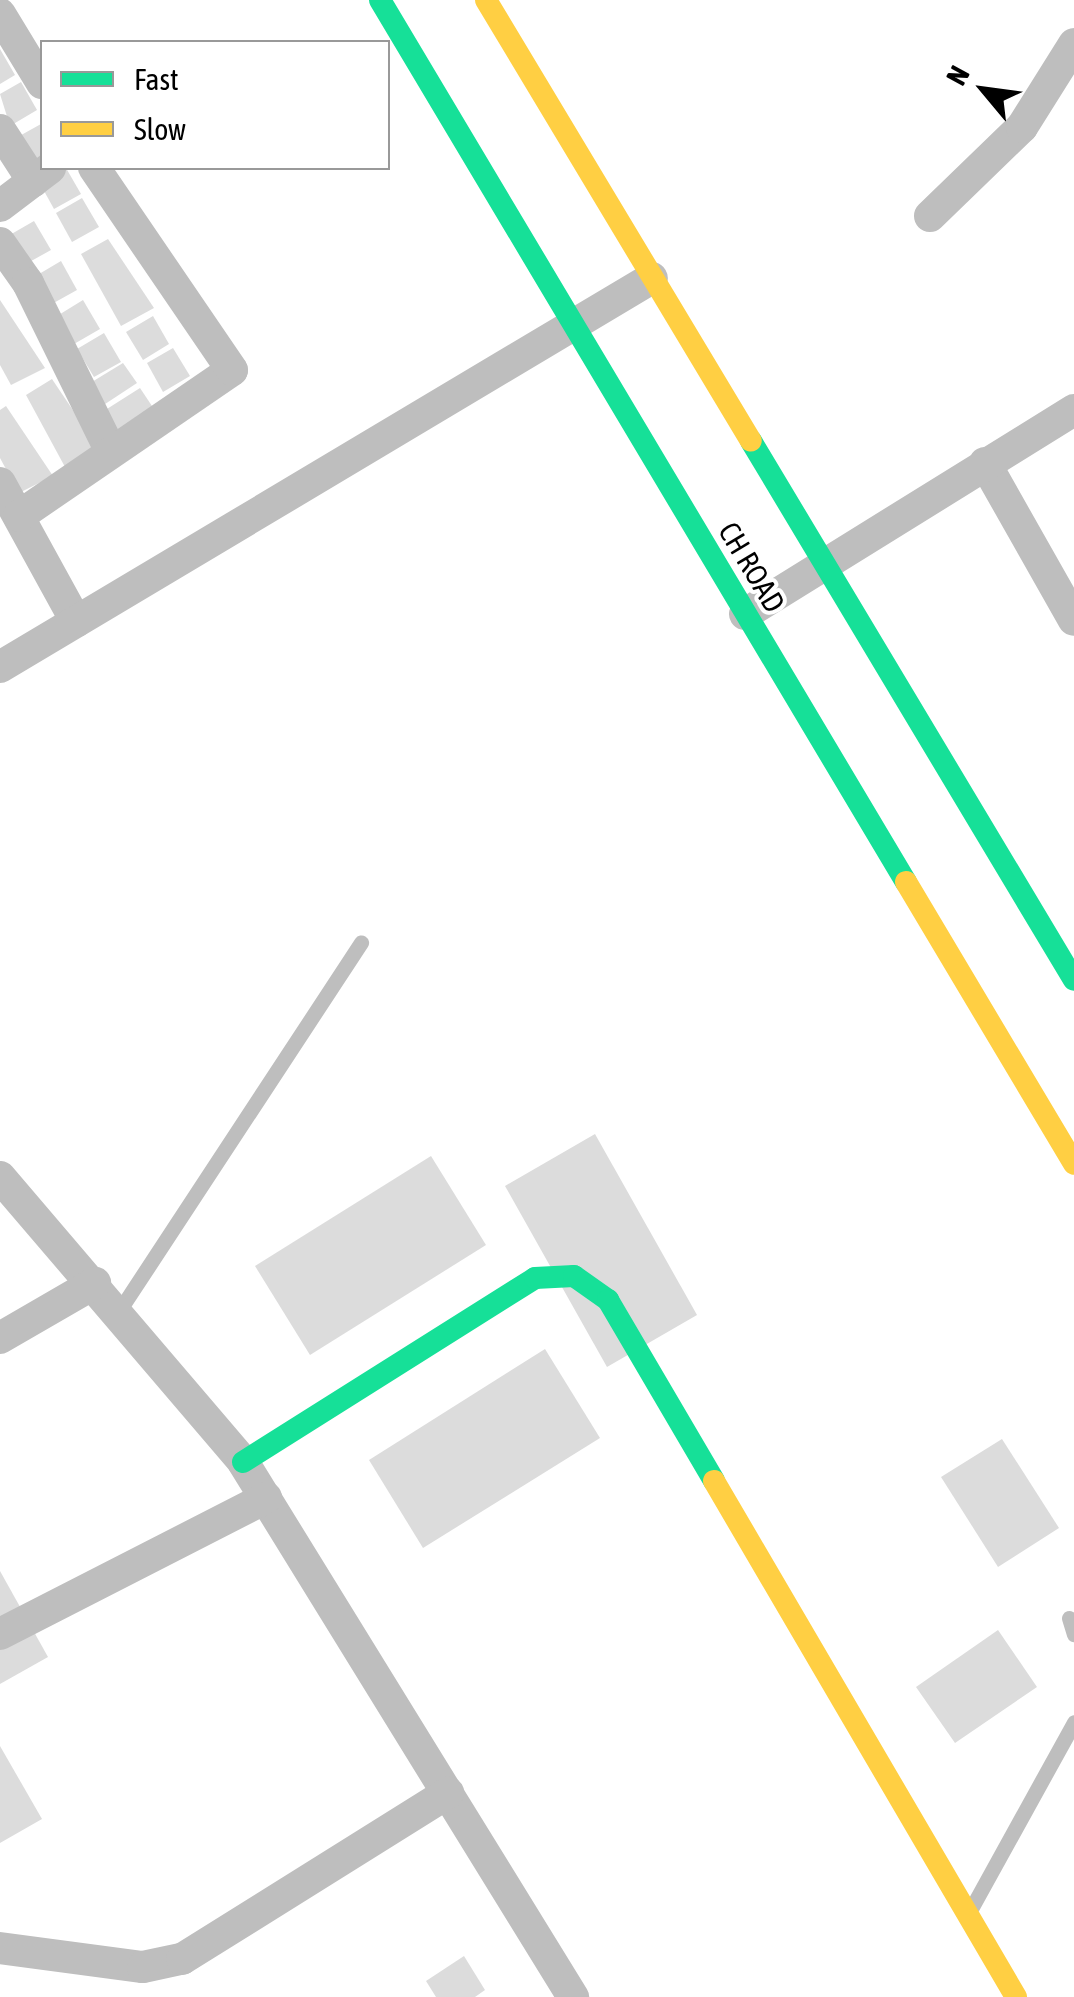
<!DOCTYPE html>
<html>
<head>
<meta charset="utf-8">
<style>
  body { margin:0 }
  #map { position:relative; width:1074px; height:1997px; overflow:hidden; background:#fff; font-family:"Asap Condensed",sans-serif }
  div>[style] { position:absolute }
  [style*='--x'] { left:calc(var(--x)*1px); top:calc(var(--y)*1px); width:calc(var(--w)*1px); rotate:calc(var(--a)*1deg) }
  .building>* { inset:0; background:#dcdcdc }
  .lane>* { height:15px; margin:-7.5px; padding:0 7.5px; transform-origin:7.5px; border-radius:7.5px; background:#bebebe }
  .street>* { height:32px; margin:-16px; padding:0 16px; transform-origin:16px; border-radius:16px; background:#bebebe }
  .fast>* { height:22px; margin:-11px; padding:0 11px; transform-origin:11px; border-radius:11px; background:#16e098 }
  .slow>* { height:22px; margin:-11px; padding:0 11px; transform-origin:11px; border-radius:11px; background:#ffcf43 }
  span { translate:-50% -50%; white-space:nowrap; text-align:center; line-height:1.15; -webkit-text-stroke:8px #fff; paint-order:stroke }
  .street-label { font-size:30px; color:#000 }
  .legend { position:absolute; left:40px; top:40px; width:350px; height:130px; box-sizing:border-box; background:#fff; border:2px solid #999; margin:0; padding:12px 18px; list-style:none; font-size:30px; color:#000 }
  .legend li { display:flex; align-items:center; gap:20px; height:50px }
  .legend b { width:50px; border:2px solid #999 }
  .north { position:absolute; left:934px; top:40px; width:100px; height:100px; -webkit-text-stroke:8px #fff; paint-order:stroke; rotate:299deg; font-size:28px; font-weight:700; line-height:40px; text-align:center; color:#000 }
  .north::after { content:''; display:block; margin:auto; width:35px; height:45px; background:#000; clip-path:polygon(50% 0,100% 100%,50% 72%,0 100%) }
</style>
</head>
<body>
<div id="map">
  <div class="building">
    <i style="clip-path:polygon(0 49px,15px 75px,0 84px)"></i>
    <i style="clip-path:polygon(21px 82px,37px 110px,10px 126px,0 94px)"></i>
    <i style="clip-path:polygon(41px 124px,42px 161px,30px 168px,14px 139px)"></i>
    <i style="clip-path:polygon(66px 168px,81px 194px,54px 209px,38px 180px)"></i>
    <i style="clip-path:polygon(82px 198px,99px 227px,72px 242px,56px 213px)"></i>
    <i style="clip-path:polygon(34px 221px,51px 250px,24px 265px,8px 236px)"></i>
    <i style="clip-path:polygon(108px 239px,154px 308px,121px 326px,81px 254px)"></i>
    <i style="clip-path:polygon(61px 261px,77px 290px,50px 305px,34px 277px)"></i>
    <i style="clip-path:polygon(0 300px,45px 368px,11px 385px,0 365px)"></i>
    <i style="clip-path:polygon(83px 300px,100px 329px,74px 344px,57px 316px)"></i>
    <i style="clip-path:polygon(153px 316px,169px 344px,143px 360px,126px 332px)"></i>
    <i style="clip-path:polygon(104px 333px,121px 362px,94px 377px,77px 349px)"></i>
    <i style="clip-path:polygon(173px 348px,190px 376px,163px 392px,147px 363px)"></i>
    <i style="clip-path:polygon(123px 363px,137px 383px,96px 410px,82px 388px)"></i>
    <i style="clip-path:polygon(52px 379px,99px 449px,65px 467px,26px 395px)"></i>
    <i style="clip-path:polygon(140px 388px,154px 409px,113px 436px,99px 414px)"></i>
    <i style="clip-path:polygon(6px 406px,53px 476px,19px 493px,0 458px,0 410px)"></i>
    <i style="clip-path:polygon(595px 1134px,697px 1315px,607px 1367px,505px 1186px)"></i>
    <i style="clip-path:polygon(431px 1156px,486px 1245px,310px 1355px,255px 1266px)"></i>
    <i style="clip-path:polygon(545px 1349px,600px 1438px,423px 1548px,369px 1460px)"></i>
    <i style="clip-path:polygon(1002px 1439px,1059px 1528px,998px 1567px,941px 1477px)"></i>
    <i style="clip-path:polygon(0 1571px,48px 1657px,0 1684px)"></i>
    <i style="clip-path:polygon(998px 1630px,1037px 1687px,955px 1743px,916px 1687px)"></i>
    <i style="clip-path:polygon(0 1746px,42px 1819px,0 1843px)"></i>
    <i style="clip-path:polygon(464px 1956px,485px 1990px,475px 1997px,436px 1997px,426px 1981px)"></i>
  </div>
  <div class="lane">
    <i style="--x:119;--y:1311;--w:441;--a:-56.7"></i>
    <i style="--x:1069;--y:1618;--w:17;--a:73"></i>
    <i style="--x:972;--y:1907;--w:211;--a:-61.1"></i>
  </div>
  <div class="street">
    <i style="--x:0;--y:14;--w:81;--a:58.7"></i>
    <i style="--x:0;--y:130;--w:61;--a:57.1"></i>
    <i style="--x:0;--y:206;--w:63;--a:-37.2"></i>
    <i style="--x:930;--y:216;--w:128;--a:-44.1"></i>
    <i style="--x:1022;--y:127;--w:98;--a:-57.9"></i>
    <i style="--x:0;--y:243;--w:49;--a:55"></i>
    <i style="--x:28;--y:283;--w:188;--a:63.8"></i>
    <i style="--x:985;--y:463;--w:180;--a:60.5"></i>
    <i style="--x:0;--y:483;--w:158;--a:61.2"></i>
    <i style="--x:19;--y:516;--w:258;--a:-34.4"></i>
    <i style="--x:232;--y:370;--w:245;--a:-124.3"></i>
    <i style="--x:745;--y:614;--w:387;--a:-31.8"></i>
    <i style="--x:0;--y:667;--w:759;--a:-30.82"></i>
    <i style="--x:0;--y:1177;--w:375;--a:49.5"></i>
    <i style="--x:243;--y:1462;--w:629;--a:58.33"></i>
    <i style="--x:0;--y:1338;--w:110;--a:-30.1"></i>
    <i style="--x:0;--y:1634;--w:299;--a:-27.1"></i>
    <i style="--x:0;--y:1948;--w:144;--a:7.6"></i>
    <i style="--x:143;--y:1967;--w:40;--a:-12"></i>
    <i style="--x:182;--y:1959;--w:314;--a:-32"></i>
  </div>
  <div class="fast">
    <i style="--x:380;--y:0;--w:1027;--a:59.19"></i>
    <i style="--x:751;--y:441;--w:628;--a:59.07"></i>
    <i style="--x:243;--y:1462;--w:345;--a:-32.2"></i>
    <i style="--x:535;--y:1278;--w:39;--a:-3"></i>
    <i style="--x:574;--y:1276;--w:42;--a:35.2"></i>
    <i style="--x:608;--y:1300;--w:210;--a:59.6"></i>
  </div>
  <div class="slow">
    <i style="--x:486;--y:0;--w:514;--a:59"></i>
    <i style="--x:906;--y:882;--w:328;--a:59.2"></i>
    <i style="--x:714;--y:1481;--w:598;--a:59.66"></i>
  </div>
  <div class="street-label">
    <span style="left:752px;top:567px;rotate:59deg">CH ROAD</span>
  </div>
  <ul class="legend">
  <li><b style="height:12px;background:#16e098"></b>Fast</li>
  <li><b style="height:12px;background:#ffcf43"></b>Slow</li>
  </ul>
  <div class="north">N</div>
</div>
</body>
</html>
